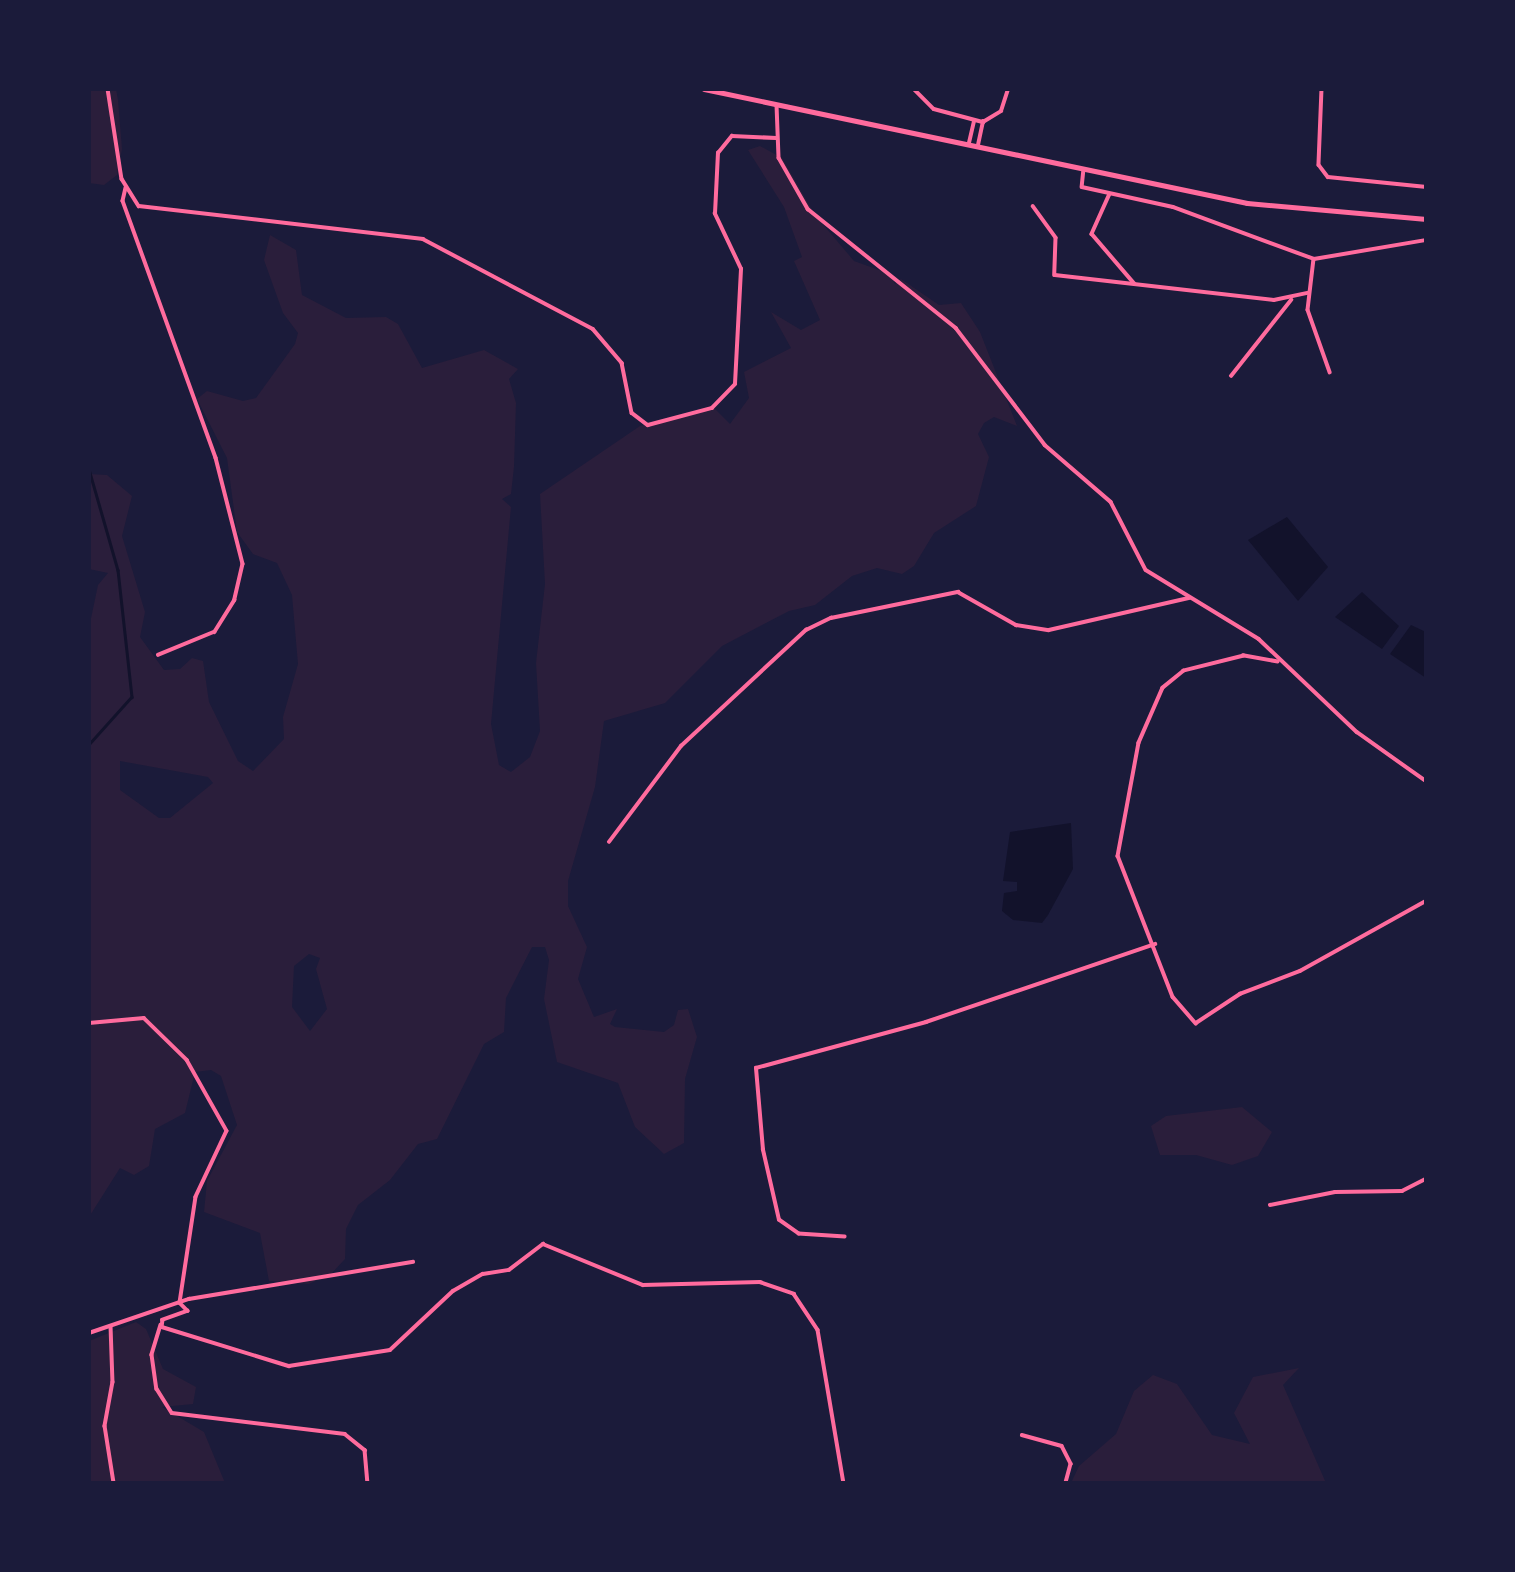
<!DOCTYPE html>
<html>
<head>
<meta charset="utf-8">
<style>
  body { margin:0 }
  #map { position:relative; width:1515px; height:1572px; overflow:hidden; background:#1b1b3a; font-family:"Work Sans",sans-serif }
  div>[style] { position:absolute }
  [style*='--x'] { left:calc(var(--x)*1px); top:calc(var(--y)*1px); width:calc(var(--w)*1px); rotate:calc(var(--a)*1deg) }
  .green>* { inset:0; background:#2a1e3b }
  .water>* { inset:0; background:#12122b }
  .stream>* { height:2.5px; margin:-1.25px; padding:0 1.25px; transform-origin:1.25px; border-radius:1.25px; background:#12122b }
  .minor>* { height:3.5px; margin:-1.75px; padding:0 1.75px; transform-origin:1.75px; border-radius:1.75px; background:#ff6b9d }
  .primary>* { height:5px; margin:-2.5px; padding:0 2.5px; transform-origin:2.5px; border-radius:2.5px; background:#ff6b9d }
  span { translate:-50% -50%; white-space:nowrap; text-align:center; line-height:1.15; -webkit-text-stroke:5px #1b1b3a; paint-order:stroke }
  .frame { position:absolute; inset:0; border:91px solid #1b1b3a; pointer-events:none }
</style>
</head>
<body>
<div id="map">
  <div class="green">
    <i style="clip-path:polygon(89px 89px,116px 89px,118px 100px,122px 149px,117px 175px,104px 185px,89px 183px)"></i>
    <i style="clip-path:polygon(evenodd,760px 146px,782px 158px,815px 215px,854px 261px,890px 274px,895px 284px,901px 279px,939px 305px,961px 303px,980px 332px,1017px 426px,994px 417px,984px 423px,978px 434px,989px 457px,976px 506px,934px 533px,914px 566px,902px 574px,877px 568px,852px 576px,815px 605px,789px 611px,722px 646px,665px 703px,604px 721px,595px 787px,568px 881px,568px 906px,587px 947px,578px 979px,594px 1017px,617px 1009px,610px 1024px,615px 1027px,664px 1032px,674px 1025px,678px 1010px,688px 1009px,697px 1037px,685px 1079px,684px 1143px,664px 1154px,635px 1127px,618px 1083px,557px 1062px,544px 999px,549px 960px,545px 947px,532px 947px,506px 998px,504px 1032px,484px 1044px,437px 1139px,418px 1144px,390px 1180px,358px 1205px,346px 1229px,345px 1259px,332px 1273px,309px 1284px,269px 1281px,260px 1233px,204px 1212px,207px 1181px,237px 1125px,221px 1076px,211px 1070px,195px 1072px,185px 1113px,155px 1129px,149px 1166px,134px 1175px,120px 1168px,89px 1217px,89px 628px,98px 585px,108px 573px,89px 569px,89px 474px,107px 475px,132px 496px,122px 536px,145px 612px,140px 637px,164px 670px,180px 669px,192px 658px,203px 661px,209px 702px,238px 761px,253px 771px,284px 739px,283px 717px,298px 664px,292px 595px,277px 563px,253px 554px,237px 532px,227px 458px,197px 399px,207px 391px,243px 401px,256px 398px,295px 344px,298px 333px,283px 313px,264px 260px,270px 235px,296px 250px,302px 295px,346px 318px,386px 317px,398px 324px,422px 368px,484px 350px,518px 369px,509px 379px,516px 403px,514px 467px,511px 494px,502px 499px,511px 507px,491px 724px,499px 765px,511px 772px,530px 757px,540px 731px,536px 663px,545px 584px,540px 494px,640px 426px,714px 408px,730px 424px,749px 398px,744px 372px,791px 348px,771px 312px,801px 330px,820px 320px,794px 261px,802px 257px,784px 207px,748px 150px,760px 146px,120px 761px,208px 777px,213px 783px,170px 818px,159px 818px,120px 790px,120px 761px,760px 146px,309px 954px,320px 958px,316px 969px,327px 1009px,310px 1031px,292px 1007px,294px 966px,309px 954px)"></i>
    <i style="clip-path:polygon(1242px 1107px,1272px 1132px,1258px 1156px,1232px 1165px,1196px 1155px,1160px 1155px,1151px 1126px,1166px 1116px)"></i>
    <i style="clip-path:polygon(136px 1322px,146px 1329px,163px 1369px,196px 1387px,193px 1404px,162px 1407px,204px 1432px,225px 1483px,89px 1483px,89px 1341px)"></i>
    <i style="clip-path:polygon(1299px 1368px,1283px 1385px,1326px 1483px,1071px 1483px,1079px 1466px,1116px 1434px,1134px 1391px,1153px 1375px,1177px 1384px,1212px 1435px,1250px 1444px,1234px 1413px,1253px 1377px)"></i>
  </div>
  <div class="water">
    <i style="clip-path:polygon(1287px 517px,1328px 567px,1298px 601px,1248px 540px)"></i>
    <i style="clip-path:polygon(1362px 592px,1399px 626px,1382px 649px,1335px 617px)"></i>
    <i style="clip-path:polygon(1411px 625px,1426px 632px,1426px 678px,1390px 654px)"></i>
    <i style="clip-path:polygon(1071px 823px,1073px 869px,1048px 915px,1042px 923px,1013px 920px,1002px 911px,1004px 893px,1017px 891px,1017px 882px,1003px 881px,1010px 832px)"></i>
  </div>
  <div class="stream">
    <i style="--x:89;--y:469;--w:105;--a:74"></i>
    <i style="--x:118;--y:570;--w:128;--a:83.7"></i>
    <i style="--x:132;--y:697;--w:64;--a:131.9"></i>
  </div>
  <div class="minor">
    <i style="--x:108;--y:89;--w:91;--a:81.2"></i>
    <i style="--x:122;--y:179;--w:32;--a:58"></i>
    <i style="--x:139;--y:206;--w:286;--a:6.6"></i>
    <i style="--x:423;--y:239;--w:192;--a:27.9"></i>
    <i style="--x:593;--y:329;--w:45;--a:49.5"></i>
    <i style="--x:622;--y:363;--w:51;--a:78.7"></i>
    <i style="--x:632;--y:413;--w:20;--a:37"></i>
    <i style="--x:648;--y:425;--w:66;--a:-14.9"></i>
    <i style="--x:712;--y:408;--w:33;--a:-46"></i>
    <i style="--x:735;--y:384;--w:115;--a:-87"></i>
    <i style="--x:741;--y:269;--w:61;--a:-115.3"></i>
    <i style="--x:715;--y:214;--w:61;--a:-87.2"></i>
    <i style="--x:718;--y:153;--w:22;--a:-51"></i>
    <i style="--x:732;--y:136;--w:44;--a:2.6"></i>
    <i style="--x:914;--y:89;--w:28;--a:45"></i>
    <i style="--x:934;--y:109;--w:51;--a:14.9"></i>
    <i style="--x:983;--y:122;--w:21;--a:-31"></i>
    <i style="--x:1001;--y:111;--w:23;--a:-72"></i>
    <i style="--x:1322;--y:89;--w:76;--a:92.3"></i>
    <i style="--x:1319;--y:165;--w:15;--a:53"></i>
    <i style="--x:1328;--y:177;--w:99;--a:5.8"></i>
    <i style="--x:777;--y:105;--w:53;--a:87.8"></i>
    <i style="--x:779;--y:158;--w:59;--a:60.4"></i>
    <i style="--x:808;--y:209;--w:190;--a:38.8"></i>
    <i style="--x:956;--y:328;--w:147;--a:52.7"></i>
    <i style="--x:1045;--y:445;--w:87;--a:40.8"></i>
    <i style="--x:1111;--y:502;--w:76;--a:62.8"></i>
    <i style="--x:1146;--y:570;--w:132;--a:31.4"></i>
    <i style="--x:1259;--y:639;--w:135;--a:43.5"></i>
    <i style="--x:1357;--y:732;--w:85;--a:35.4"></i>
    <i style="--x:969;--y:143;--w:23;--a:-77"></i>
    <i style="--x:978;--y:145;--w:24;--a:-78"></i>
    <i style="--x:1084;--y:169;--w:18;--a:96"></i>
    <i style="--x:1082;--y:187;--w:93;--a:12.4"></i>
    <i style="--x:1173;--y:207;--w:150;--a:20.2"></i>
    <i style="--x:1314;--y:259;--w:114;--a:-9.6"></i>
    <i style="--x:126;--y:188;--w:13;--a:103"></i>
    <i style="--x:123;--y:201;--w:273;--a:70.1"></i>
    <i style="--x:216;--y:458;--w:109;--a:75.7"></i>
    <i style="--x:243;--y:564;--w:37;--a:103"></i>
    <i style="--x:235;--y:600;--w:38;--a:122"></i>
    <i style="--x:215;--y:632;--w:61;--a:157.7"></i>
    <i style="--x:1110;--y:194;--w:44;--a:114.2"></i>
    <i style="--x:1092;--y:234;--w:65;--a:49.4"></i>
    <i style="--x:1033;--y:206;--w:39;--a:54"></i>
    <i style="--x:1056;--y:238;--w:37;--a:92"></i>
    <i style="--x:1055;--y:275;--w:220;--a:6.5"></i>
    <i style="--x:1274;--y:300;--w:35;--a:-12"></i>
    <i style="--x:1314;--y:259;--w:51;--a:96.7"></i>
    <i style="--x:1308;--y:310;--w:66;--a:70.5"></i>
    <i style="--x:1231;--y:376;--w:97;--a:-51.7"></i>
    <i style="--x:1278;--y:662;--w:35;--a:-170"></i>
    <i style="--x:1244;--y:656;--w:62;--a:166"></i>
    <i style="--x:1184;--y:671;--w:27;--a:141"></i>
    <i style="--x:1163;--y:688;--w:60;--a:113.6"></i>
    <i style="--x:1139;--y:743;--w:115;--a:100.5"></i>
    <i style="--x:1118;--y:856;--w:151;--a:68.7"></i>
    <i style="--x:1173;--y:997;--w:35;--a:49"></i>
    <i style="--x:1196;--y:1023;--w:53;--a:-33.4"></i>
    <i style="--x:1240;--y:994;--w:64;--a:-21"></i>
    <i style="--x:1300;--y:971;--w:144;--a:-29.1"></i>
    <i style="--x:609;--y:842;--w:120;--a:-53.1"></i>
    <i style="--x:681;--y:746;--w:171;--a:-42.9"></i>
    <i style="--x:806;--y:630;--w:28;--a:-26"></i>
    <i style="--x:831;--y:618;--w:130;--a:-11.6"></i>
    <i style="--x:958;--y:592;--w:67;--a:29.6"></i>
    <i style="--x:1016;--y:625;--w:33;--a:9"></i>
    <i style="--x:1049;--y:630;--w:144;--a:-12.9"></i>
    <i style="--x:89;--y:1023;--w:55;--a:-5.2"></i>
    <i style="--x:144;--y:1018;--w:60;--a:44.3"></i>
    <i style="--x:187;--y:1060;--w:81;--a:60.6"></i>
    <i style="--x:227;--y:1131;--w:73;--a:115.2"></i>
    <i style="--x:196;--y:1197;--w:107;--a:98.6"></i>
    <i style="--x:1270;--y:1205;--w:66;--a:-11.3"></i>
    <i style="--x:1335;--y:1192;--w:67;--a:-0.9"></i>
    <i style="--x:1402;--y:1191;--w:27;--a:-27"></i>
    <i style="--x:845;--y:1237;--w:46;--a:-176.3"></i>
    <i style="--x:799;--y:1234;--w:24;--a:-145"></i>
    <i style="--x:779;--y:1220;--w:72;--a:-102.9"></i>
    <i style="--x:763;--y:1150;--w:82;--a:-94.9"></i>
    <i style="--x:756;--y:1068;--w:176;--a:-15.1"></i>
    <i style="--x:926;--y:1022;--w:242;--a:-18.8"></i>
    <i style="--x:180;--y:1303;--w:11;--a:45"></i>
    <i style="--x:188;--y:1311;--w:27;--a:160"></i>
    <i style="--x:163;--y:1320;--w:7;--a:98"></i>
    <i style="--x:162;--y:1327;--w:133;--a:17.1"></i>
    <i style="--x:289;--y:1366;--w:102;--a:-9"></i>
    <i style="--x:390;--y:1350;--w:86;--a:-43.1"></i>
    <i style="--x:453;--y:1291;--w:34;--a:-30"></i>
    <i style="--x:483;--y:1274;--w:26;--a:-9"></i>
    <i style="--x:509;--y:1270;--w:43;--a:-37.4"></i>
    <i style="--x:543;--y:1244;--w:108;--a:22.3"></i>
    <i style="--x:643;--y:1285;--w:117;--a:-1.5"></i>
    <i style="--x:760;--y:1282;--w:36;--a:19"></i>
    <i style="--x:794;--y:1294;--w:43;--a:56.3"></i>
    <i style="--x:818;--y:1330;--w:155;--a:80.4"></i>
    <i style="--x:161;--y:1325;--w:31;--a:107"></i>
    <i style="--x:152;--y:1355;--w:34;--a:82"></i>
    <i style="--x:157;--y:1389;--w:28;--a:58"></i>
    <i style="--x:172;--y:1413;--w:174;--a:6.9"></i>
    <i style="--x:345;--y:1434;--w:26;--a:39"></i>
    <i style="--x:365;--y:1450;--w:33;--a:85"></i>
    <i style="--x:111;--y:1326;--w:56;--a:88"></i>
    <i style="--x:113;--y:1382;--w:45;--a:100.3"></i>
    <i style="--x:105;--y:1426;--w:58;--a:81"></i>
    <i style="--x:89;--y:1333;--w:106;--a:-18.8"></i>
    <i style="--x:189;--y:1299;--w:227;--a:-9.4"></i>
    <i style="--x:1022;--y:1435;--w:41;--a:15.4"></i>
    <i style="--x:1062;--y:1446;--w:20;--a:63"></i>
    <i style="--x:1071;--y:1464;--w:20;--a:105"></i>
  </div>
  <div class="primary">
    <i style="--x:704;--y:89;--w:555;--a:11.86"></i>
    <i style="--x:1247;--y:203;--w:180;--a:5.1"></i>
  </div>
  <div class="frame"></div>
</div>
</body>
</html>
